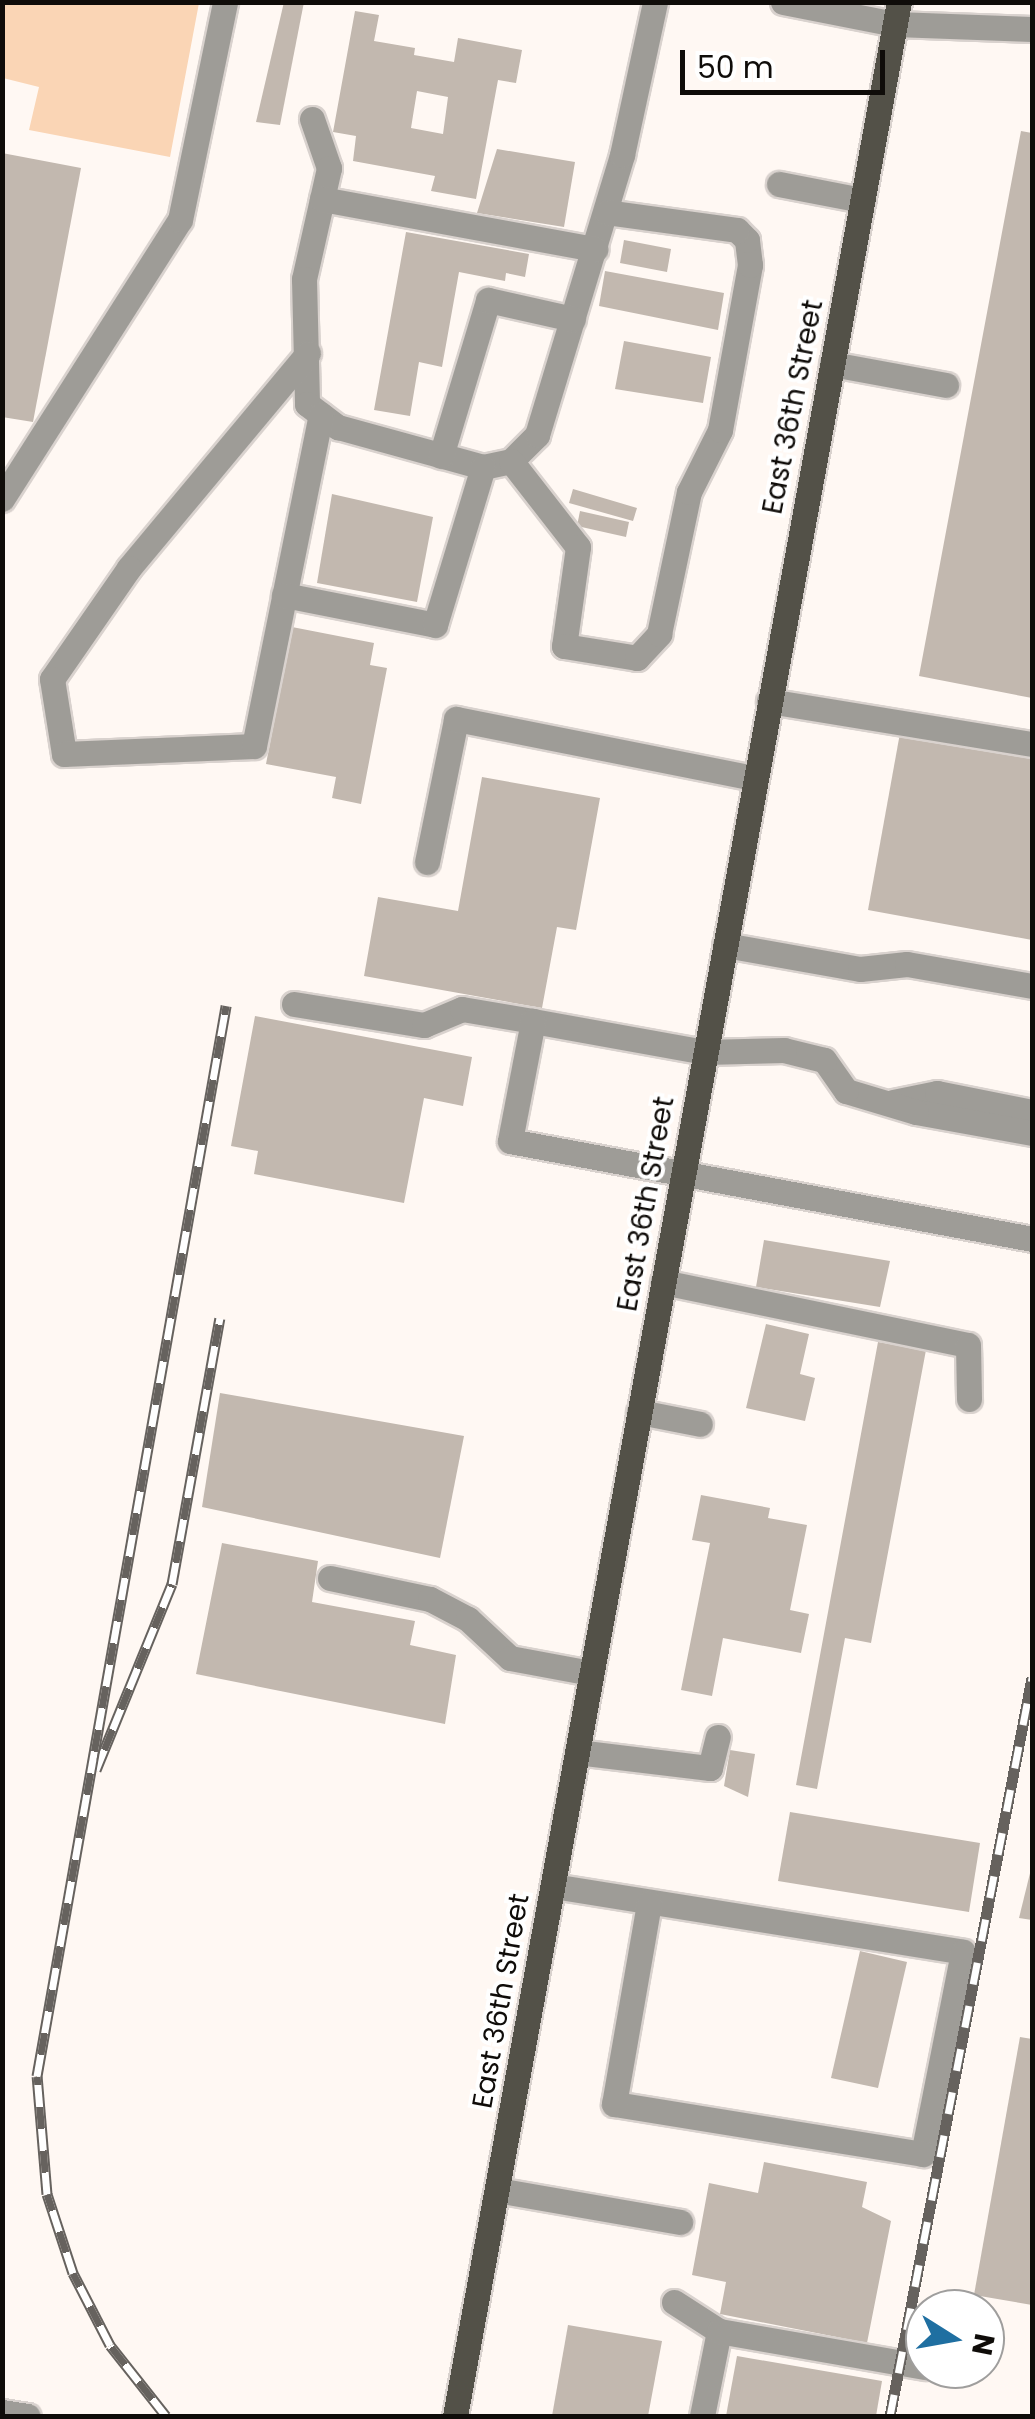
<!DOCTYPE html>
<html>
<head>
<meta charset="utf-8">
<style>
  body { margin:0 }
  #map { position:relative; width:1035px; height:2419px; overflow:hidden; background:#fff8f3; font-family:Poppins,sans-serif }
  div>[style] { position:absolute }
  [style*='--x'] { left:calc(var(--x)*1px); top:calc(var(--y)*1px); width:calc(var(--w)*1px); rotate:calc(var(--a)*1deg) }
  .green>* { inset:0; background:#fad5b5 }
  .building>* { inset:0; background:#c2b8af }
  .roads { filter:drop-shadow(2px 0 #d9d2ce) drop-shadow(-2px 0 #d9d2ce) drop-shadow(0 2px #d9d2ce) drop-shadow(0 -2px #d9d2ce) }
  .minor>* { height:25px; margin:-12.5px; padding:0 12.5px; transform-origin:12.5px; border-radius:12.5px; background:#9e9c97 }
  .major>* { height:25px; margin:-12.5px; padding:0 12.5px; transform-origin:12.5px; border-radius:12.5px; background:#535148 }
  .rail>* { height:11px; margin-top:-5.5px; transform-origin:0; background:repeating-linear-gradient(90deg,#fff 0 22px,#66625e 0 44px); box-sizing:border-box; border-block:2px solid #66625e }
  span { translate:-50% -50%; white-space:nowrap; text-align:center; line-height:1.15; -webkit-text-stroke:8px #fff; paint-order:stroke }
  .street-label { font-size:28px; color:#0f0c09 }
  .frame { position:absolute; inset:0; border:5px solid #0f0c09; pointer-events:none }
  .north { position:absolute; left:905px; top:2289px; width:100px; height:100px; box-sizing:border-box; background:#fff; border:2px solid #9f9e9d; border-radius:50%; rotate:101deg; font-size:28px; font-weight:700; line-height:40px; text-align:center; color:#0f0c09 }
  .north::after { content:''; display:block; margin:auto; width:35px; height:45px; background:#1f6fa1; clip-path:polygon(50% 0,100% 100%,50% 72%,0 100%) }
  .scale { position:absolute; left:680px; top:50px; width:205px; height:45px; box-sizing:border-box; border:5px solid #0f0c09; border-top:0; padding-left:12px; font-size:30px; line-height:35px; white-space:nowrap; color:#0f0c09; -webkit-text-stroke:8px #fff; paint-order:stroke }
</style>
</head>
<body>
<div id="map">
  <div class="green">
    <i style="clip-path:polygon(3px 2px,199px 3px,170px 157px,29px 130px,39px 87px,3px 78px)"></i>
  </div>
  <div class="building">
    <i style="clip-path:polygon(284px 2px,304px 2px,280px 125px,256px 122px)"></i>
    <i style="clip-path:polygon(evenodd,355px 11px,379px 15px,374px 41px,415px 48px,414px 55px,454px 62px,458px 38px,522px 50px,516px 83px,498px 80px,476px 199px,431px 191px,435px 176px,353px 161px,356px 136px,333px 132px,355px 11px,417px 91px,448px 97px,443px 134px,411px 128px,417px 91px)"></i>
    <i style="clip-path:polygon(1021px 131px,1032px 133px,1032px 698px,919px 676px)"></i>
    <i style="clip-path:polygon(497px 149px,575px 162px,564px 227px,477px 213px)"></i>
    <i style="clip-path:polygon(2px 153px,81px 168px,33px 422px,2px 417px)"></i>
    <i style="clip-path:polygon(406px 232px,529px 254px,525px 277px,506px 273px,505px 281px,459px 272px,442px 367px,419px 362px,410px 416px,374px 410px)"></i>
    <i style="clip-path:polygon(624px 240px,671px 249px,667px 272px,620px 263px)"></i>
    <i style="clip-path:polygon(605px 271px,724px 293px,718px 330px,599px 306px)"></i>
    <i style="clip-path:polygon(624px 341px,711px 357px,703px 403px,615px 389px)"></i>
    <i style="clip-path:polygon(573px 489px,637px 508px,633px 521px,569px 503px)"></i>
    <i style="clip-path:polygon(332px 494px,433px 517px,417px 602px,317px 583px)"></i>
    <i style="clip-path:polygon(580px 511px,629px 522px,626px 537px,577px 526px)"></i>
    <i style="clip-path:polygon(292px 627px,374px 643px,370px 665px,387px 668px,361px 804px,332px 798px,336px 777px,266px 764px)"></i>
    <i style="clip-path:polygon(900px 733px,1032px 757px,1032px 940px,868px 910px)"></i>
    <i style="clip-path:polygon(482px 777px,600px 798px,576px 930px,557px 927px,542px 1008px,364px 976px,378px 897px,458px 911px)"></i>
    <i style="clip-path:polygon(255px 1016px,472px 1057px,463px 1106px,424px 1098px,404px 1203px,254px 1174px,258px 1151px,231px 1146px)"></i>
    <i style="clip-path:polygon(764px 1240px,890px 1261px,880px 1307px,756px 1287px)"></i>
    <i style="clip-path:polygon(766px 1324px,809px 1334px,800px 1374px,815px 1378px,805px 1421px,746px 1408px)"></i>
    <i style="clip-path:polygon(878px 1342px,926px 1350px,871px 1643px,845px 1638px,817px 1789px,796px 1785px)"></i>
    <i style="clip-path:polygon(220px 1393px,464px 1436px,440px 1558px,202px 1507px)"></i>
    <i style="clip-path:polygon(701px 1495px,770px 1508px,768px 1518px,807px 1525px,790px 1610px,809px 1614px,801px 1653px,723px 1638px,712px 1696px,681px 1690px,710px 1543px,692px 1540px)"></i>
    <i style="clip-path:polygon(222px 1543px,318px 1561px,312px 1602px,415px 1621px,410px 1645px,456px 1655px,445px 1724px,196px 1674px)"></i>
    <i style="clip-path:polygon(730px 1750px,755px 1754px,748px 1797px,724px 1786px)"></i>
    <i style="clip-path:polygon(790px 1812px,980px 1843px,969px 1912px,778px 1881px)"></i>
    <i style="clip-path:polygon(1032px 1865px,1032px 1920px,1019px 1918px)"></i>
    <i style="clip-path:polygon(860px 1951px,907px 1962px,878px 2088px,831px 2078px)"></i>
    <i style="clip-path:polygon(1020px 2037px,1032px 2039px,1032px 2305px,974px 2295px)"></i>
    <i style="clip-path:polygon(764px 2162px,867px 2182px,862px 2207px,891px 2221px,867px 2343px,720px 2314px,726px 2282px,692px 2275px,709px 2183px,758px 2193px)"></i>
    <i style="clip-path:polygon(568px 2325px,662px 2341px,648px 2416px,552px 2416px)"></i>
    <i style="clip-path:polygon(737px 2356px,882px 2381px,876px 2416px,726px 2416px)"></i>
  </div>
  <div class="roads">
    <div class="minor">
      <i style="--x:783;--y:2;--w:114;--a:11.1"></i>
      <i style="--x:895;--y:24;--w:137;--a:2.1"></i>
      <i style="--x:312;--y:119;--w:52;--a:70.9"></i>
      <i style="--x:329;--y:168;--w:114;--a:102.7"></i>
      <i style="--x:304;--y:279;--w:125;--a:88.6"></i>
      <i style="--x:307;--y:404;--w:39;--a:37"></i>
      <i style="--x:338;--y:427;--w:150;--a:15.4"></i>
      <i style="--x:483;--y:467;--w:29;--a:-12"></i>
      <i style="--x:511;--y:461;--w:37;--a:-45"></i>
      <i style="--x:537;--y:435;--w:293;--a:-73.1"></i>
      <i style="--x:622;--y:155;--w:157;--a:-77.8"></i>
      <i style="--x:779;--y:184;--w:85;--a:10.9"></i>
      <i style="--x:322;--y:199;--w:278;--a:10.4"></i>
      <i style="--x:308;--y:353;--w:280;--a:129.8"></i>
      <i style="--x:129;--y:568;--w:135;--a:124.7"></i>
      <i style="--x:52;--y:679;--w:76;--a:80.9"></i>
      <i style="--x:64;--y:754;--w:190;--a:-2.4"></i>
      <i style="--x:254;--y:746;--w:338;--a:-78.6"></i>
      <i style="--x:832;--y:364;--w:116;--a:10.4"></i>
      <i style="--x:441;--y:456;--w:163;--a:-73.2"></i>
      <i style="--x:488;--y:300;--w:87;--a:12.6"></i>
      <i style="--x:511;--y:461;--w:109;--a:52.1"></i>
      <i style="--x:578;--y:547;--w:100;--a:98"></i>
      <i style="--x:564;--y:646;--w:74;--a:9.3"></i>
      <i style="--x:637;--y:658;--w:33;--a:-47"></i>
      <i style="--x:659;--y:634;--w:145;--a:-78.1"></i>
      <i style="--x:689;--y:492;--w:69;--a:-63.4"></i>
      <i style="--x:720;--y:430;--w:168;--a:-79.7"></i>
      <i style="--x:750;--y:265;--w:25;--a:-97"></i>
      <i style="--x:747;--y:240;--w:14;--a:-135"></i>
      <i style="--x:737;--y:230;--w:132;--a:-172.2"></i>
      <i style="--x:2;--y:499;--w:331;--a:-57.5"></i>
      <i style="--x:180;--y:220;--w:223;--a:-78.3"></i>
      <i style="--x:284;--y:595;--w:154;--a:11.2"></i>
      <i style="--x:435;--y:625;--w:165;--a:-73.1"></i>
      <i style="--x:769;--y:701;--w:266;--a:9.3"></i>
      <i style="--x:427;--y:862;--w:146;--a:-78.5"></i>
      <i style="--x:456;--y:719;--w:305;--a:11.2"></i>
      <i style="--x:725;--y:945;--w:137;--a:10.1"></i>
      <i style="--x:860;--y:969;--w:47;--a:-6.1"></i>
      <i style="--x:907;--y:964;--w:127;--a:10"></i>
      <i style="--x:294;--y:1004;--w:132;--a:9.2"></i>
      <i style="--x:424;--y:1025;--w:41;--a:-22.8"></i>
      <i style="--x:462;--y:1009;--w:72;--a:9.6"></i>
      <i style="--x:893;--y:1102;--w:45;--a:-11.6"></i>
      <i style="--x:937;--y:1093;--w:97;--a:11.3"></i>
      <i style="--x:1032;--y:1133;--w:118;--a:-169.7"></i>
      <i style="--x:916;--y:1112;--w:73;--a:-163.3"></i>
      <i style="--x:846;--y:1091;--w:38;--a:-125"></i>
      <i style="--x:824;--y:1060;--w:41;--a:-166"></i>
      <i style="--x:784;--y:1050;--w:79;--a:178.5"></i>
      <i style="--x:705;--y:1052;--w:175;--a:-169.8"></i>
      <i style="--x:533;--y:1021;--w:122;--a:100.9"></i>
      <i style="--x:510;--y:1141;--w:531;--a:10.63"></i>
      <i style="--x:663;--y:1282;--w:311;--a:11.7"></i>
      <i style="--x:968;--y:1345;--w:54;--a:88.9"></i>
      <i style="--x:639;--y:1412;--w:62;--a:11.1"></i>
      <i style="--x:330;--y:1578;--w:102;--a:11.9"></i>
      <i style="--x:430;--y:1599;--w:43;--a:27.8"></i>
      <i style="--x:468;--y:1619;--w:57;--a:42.9"></i>
      <i style="--x:510;--y:1658;--w:82;--a:10.5"></i>
      <i style="--x:577;--y:1752;--w:134;--a:6.9"></i>
      <i style="--x:710;--y:1768;--w:32;--a:-76"></i>
      <i style="--x:553;--y:1886;--w:415;--a:9.1"></i>
      <i style="--x:963;--y:1952;--w:206;--a:101.2"></i>
      <i style="--x:923;--y:2154;--w:313;--a:-170.8"></i>
      <i style="--x:614;--y:2104;--w:204;--a:-80.1"></i>
      <i style="--x:497;--y:2190;--w:186;--a:9.9"></i>
      <i style="--x:674;--y:2302;--w:54;--a:32.8"></i>
      <i style="--x:2;--y:2412;--w:26;--a:9"></i>
      <i style="--x:702;--y:2416;--w:87;--a:-78.7"></i>
      <i style="--x:719;--y:2331;--w:209;--a:9.9"></i>
    </div>
    <div class="major">
      <i style="--x:455;--y:2416;--w:2454;--a:-79.58"></i>
    </div>
  </div>
  <div class="rail">
    <i style="--x:96;--y:1770;--w:201;--a:-67.8"></i>
    <i style="--x:172;--y:1584;--w:270;--a:-79.8"></i>
    <i style="--x:166;--y:2416;--w:90;--a:-128.3"></i>
    <i style="--x:110;--y:2345;--w:81;--a:-117.2"></i>
    <i style="--x:73;--y:2273;--w:83;--a:-108.2"></i>
    <i style="--x:47;--y:2194;--w:118;--a:-94.8"></i>
    <i style="--x:37;--y:2076;--w:1087;--a:-79.98"></i>
    <i style="--x:890;--y:2416;--w:752;--a:-79.11"></i>
  </div>
  <div class="street-label">
    <span style="left:793px;top:407px;rotate:-79deg">East 36th Street</span>
    <span style="left:646px;top:1204px;rotate:-80deg">East 36th Street</span>
    <span style="left:501px;top:2001px;rotate:-80deg">East 36th Street</span>
  </div>
  <div class="frame"></div>
  <div class="north">N</div>
  <div class="scale">50 m</div>
</div>
</body>
</html>
